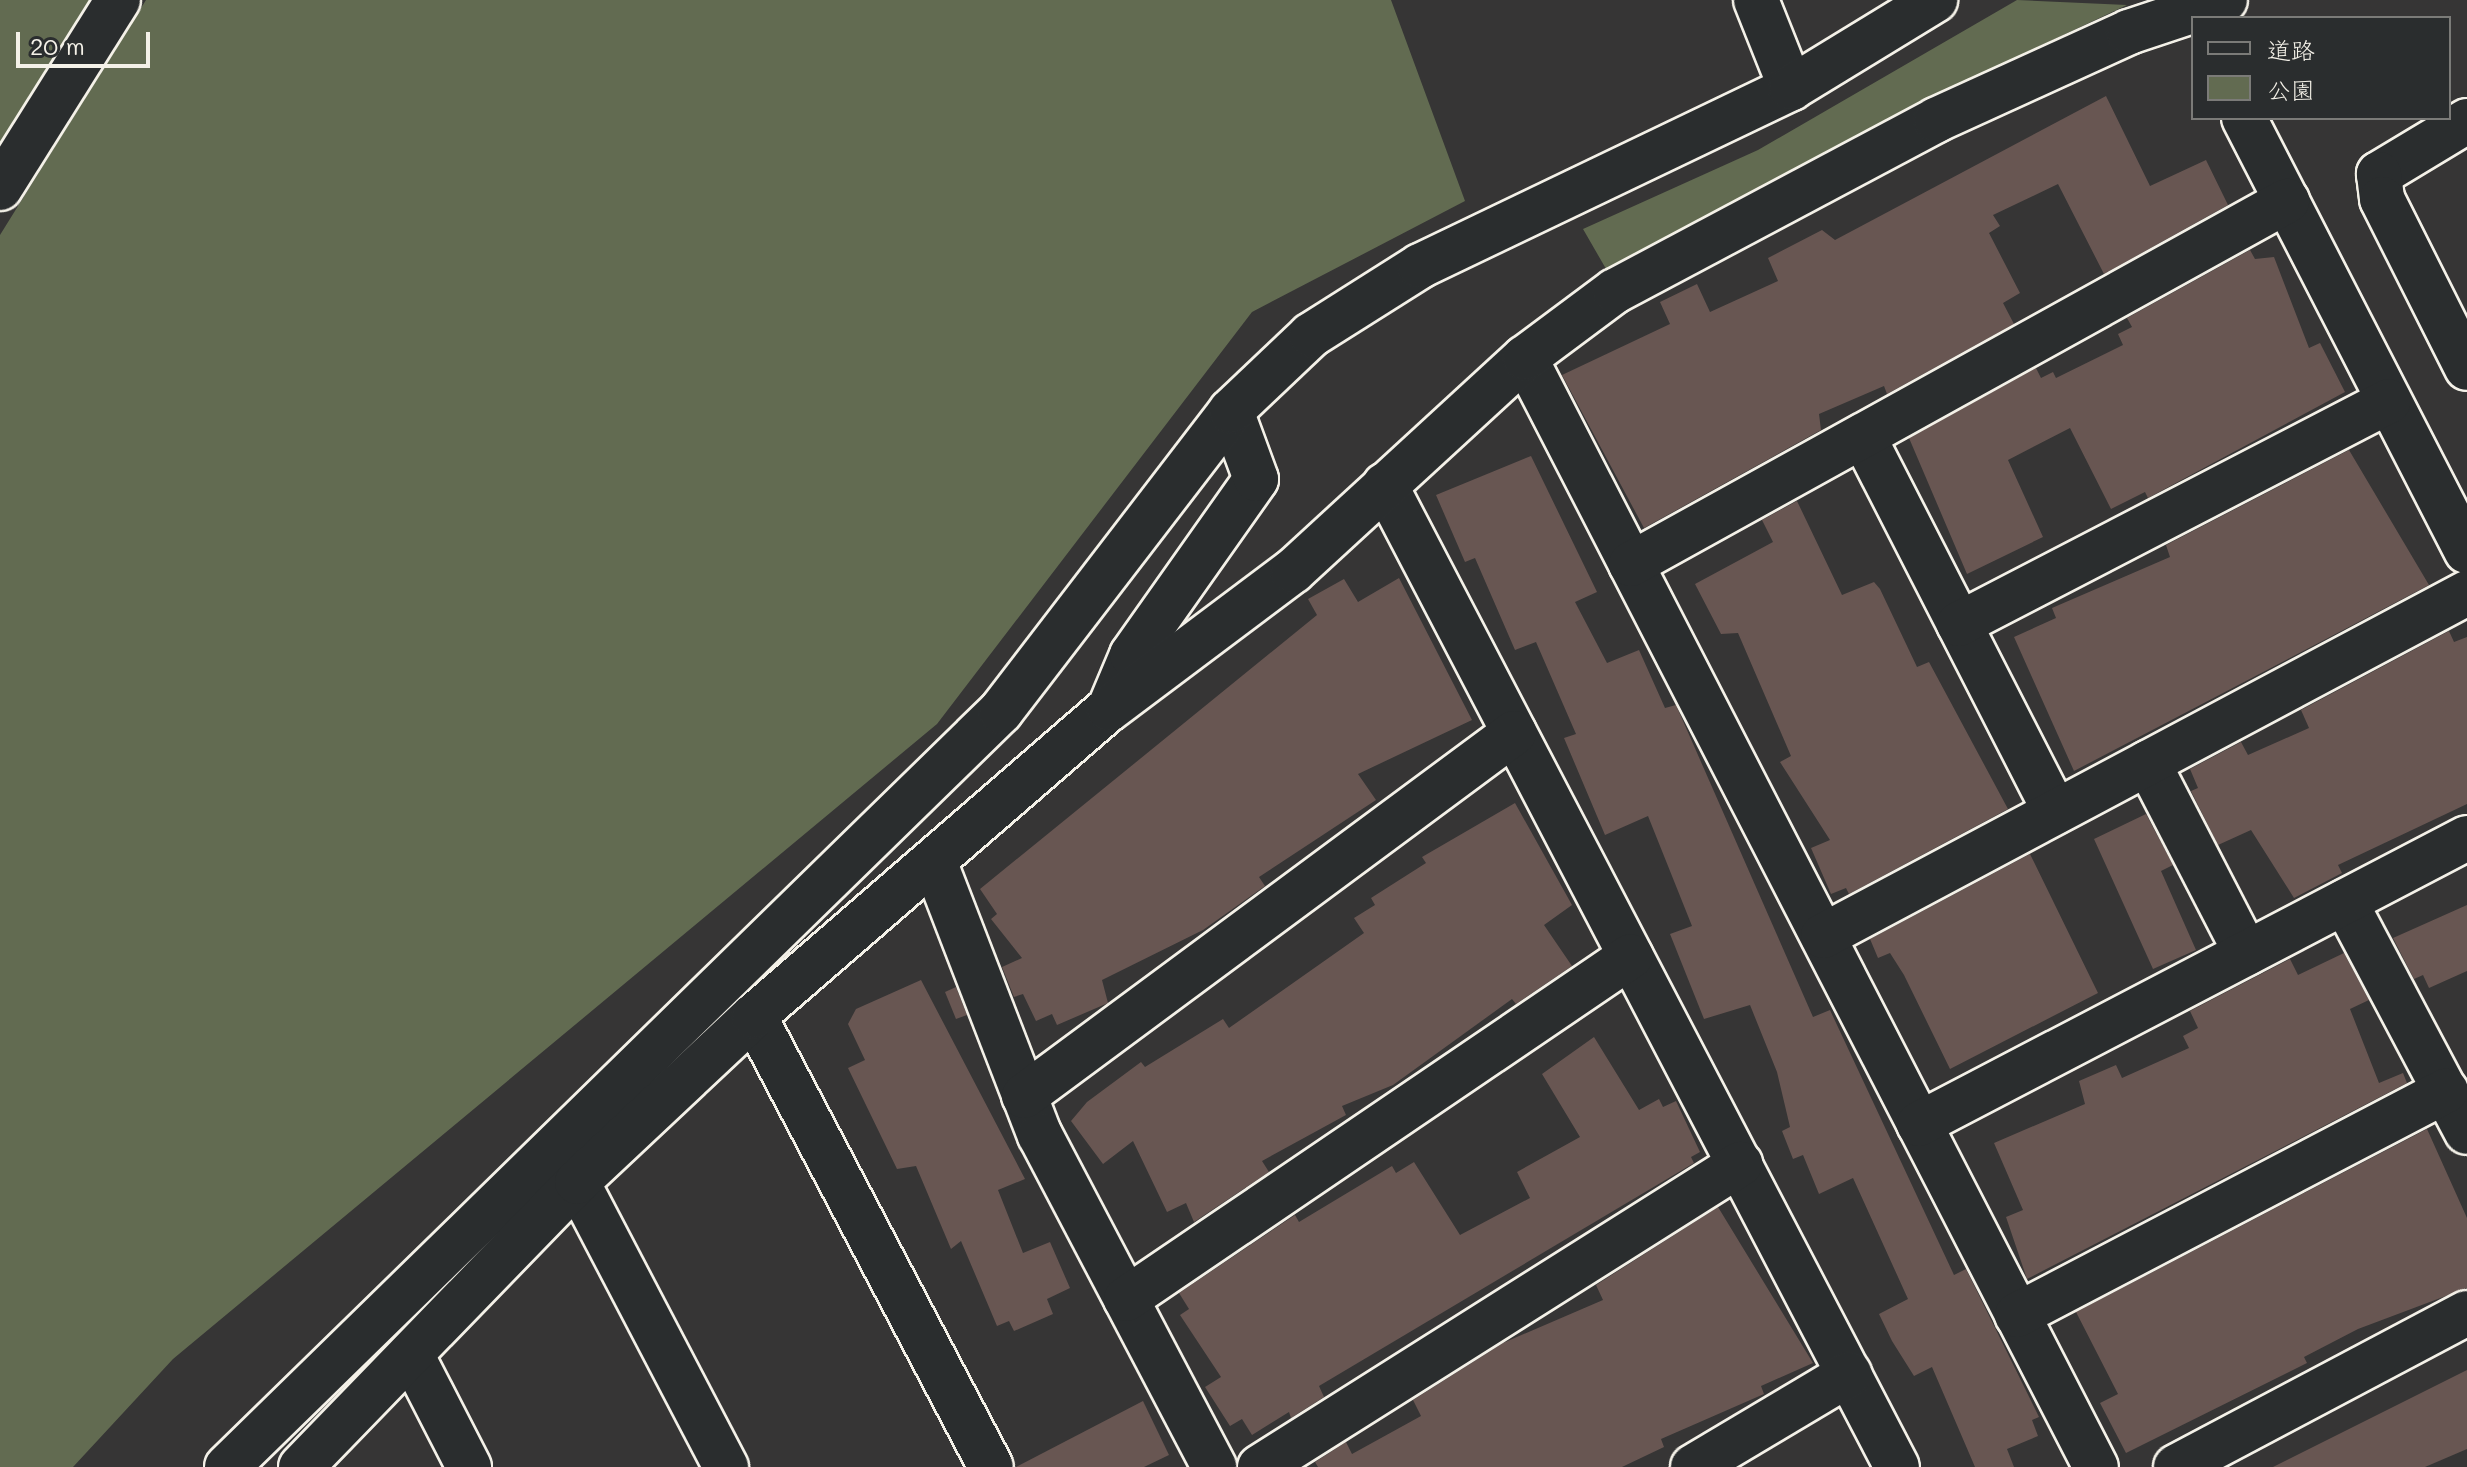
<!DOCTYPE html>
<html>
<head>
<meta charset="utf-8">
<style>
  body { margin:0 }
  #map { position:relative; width:2467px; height:1467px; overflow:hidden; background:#363535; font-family:Mali,"Klee One",sans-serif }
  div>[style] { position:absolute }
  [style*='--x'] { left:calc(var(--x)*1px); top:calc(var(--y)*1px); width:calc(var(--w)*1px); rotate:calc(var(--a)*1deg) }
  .green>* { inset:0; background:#626b51 }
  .building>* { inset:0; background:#685652 }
  .roads { filter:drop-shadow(2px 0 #f4f1e8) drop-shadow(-2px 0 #f4f1e8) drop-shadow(0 2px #f4f1e8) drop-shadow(0 -2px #f4f1e8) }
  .minor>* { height:44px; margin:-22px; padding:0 22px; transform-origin:22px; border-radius:22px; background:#2a2d2e }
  span { translate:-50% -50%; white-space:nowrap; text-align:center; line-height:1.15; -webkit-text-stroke:6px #2a2d2e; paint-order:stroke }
  .legend { position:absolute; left:2191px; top:16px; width:260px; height:104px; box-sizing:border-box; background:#2a2d2e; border:2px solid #7b7b78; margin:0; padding:10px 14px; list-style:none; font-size:24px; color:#f4f1e8 }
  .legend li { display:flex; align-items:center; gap:16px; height:40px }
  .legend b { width:40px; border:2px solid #7b7b78 }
  .scale { position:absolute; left:16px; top:32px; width:134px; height:36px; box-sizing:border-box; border:4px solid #f4f1e8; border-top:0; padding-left:10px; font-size:24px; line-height:28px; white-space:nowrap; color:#f4f1e8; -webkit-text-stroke:6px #2a2d2e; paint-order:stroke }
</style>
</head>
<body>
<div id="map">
  <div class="green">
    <i style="clip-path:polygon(0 0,104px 0,0 158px)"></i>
    <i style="clip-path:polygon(146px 0,1391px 0,1465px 201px,1252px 312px,937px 724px,173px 1359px,73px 1467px,0 1467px,0 235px)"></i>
    <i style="clip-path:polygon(2017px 0,2127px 5px,1930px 98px,1613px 281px,1583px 229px,1758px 150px)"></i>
  </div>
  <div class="building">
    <i style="clip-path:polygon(2106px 96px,2150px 186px,2206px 160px,2228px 205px,2104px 274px,2058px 184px,1993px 215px,2000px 226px,1989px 233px,2020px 293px,2003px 303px,2014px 324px,1887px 394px,1884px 386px,1819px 414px,1821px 430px,1644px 528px,1562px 375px,1670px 324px,1660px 302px,1697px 284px,1710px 312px,1778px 281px,1768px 258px,1822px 230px,1835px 240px)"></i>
    <i style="clip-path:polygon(2250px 250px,2255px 259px,2274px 257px,2309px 348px,2320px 343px,2345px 392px,2148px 498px,2145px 492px,2111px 509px,2070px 428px,2008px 460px,2043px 537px,1967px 574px,1909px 438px,2036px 368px,2041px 378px,2053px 372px,2056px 378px,2123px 345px,2118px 334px,2132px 327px,2127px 318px)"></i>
    <i style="clip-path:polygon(2349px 450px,2429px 585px,2074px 771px,2014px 637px,2056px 618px,2052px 608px,2170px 557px,2166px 545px)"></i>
    <i style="clip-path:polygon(1531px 456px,1597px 592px,1575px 602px,1607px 663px,1639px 650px,1665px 708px,1676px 705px,1813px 1017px,1830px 1010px,1954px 1275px,1966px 1269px,2039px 1417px,2032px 1420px,2038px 1436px,2007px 1449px,2014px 1467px,1975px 1467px,1932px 1367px,1914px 1376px,1892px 1341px,1879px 1314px,1908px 1299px,1853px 1178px,1819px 1194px,1803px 1155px,1793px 1159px,1782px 1131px,1790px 1127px,1777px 1072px,1750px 1005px,1704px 1019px,1670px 934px,1692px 926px,1648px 816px,1605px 835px,1564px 738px,1576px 734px,1536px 642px,1515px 650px,1475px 558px,1465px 562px,1436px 495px)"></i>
    <i style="clip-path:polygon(1797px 501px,1842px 595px,1874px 582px,1880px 589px,1917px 667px,1929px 662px,2008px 809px,1849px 894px,1846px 888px,1831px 894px,1811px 848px,1830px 840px,1780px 762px,1791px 756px,1738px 633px,1721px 634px,1695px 584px,1773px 542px,1762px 520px)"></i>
    <i style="clip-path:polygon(1399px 578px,1472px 720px,1358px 774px,1376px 800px,1259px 877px,1265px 886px,1203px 930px,1102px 980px,1108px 1003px,1057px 1025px,1052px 1014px,1036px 1021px,1023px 994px,1014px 997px,1002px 967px,1022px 958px,991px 919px,997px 914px,980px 889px,1317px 615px,1308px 599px,1344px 579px,1358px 602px)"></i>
    <i style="clip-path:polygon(2449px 631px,2454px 642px,2467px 637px,2467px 804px,2338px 865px,2342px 873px,2294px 898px,2251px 830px,2218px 845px,2191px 791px,2198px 788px,2190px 769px,2241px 742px,2248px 755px,2309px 728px,2301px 710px)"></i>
    <i style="clip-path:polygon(1515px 803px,1572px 905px,1544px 925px,1572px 966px,1516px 1004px,1512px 999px,1393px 1085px,1342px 1106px,1346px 1115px,1262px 1161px,1269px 1172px,1194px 1222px,1186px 1203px,1167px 1212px,1133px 1141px,1103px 1164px,1071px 1121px,1087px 1102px,1141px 1062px,1145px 1067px,1223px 1019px,1229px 1028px,1364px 933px,1354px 918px,1375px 905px,1371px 898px,1426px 863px,1422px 857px)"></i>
    <i style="clip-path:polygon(2146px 814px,2173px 865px,2161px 871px,2196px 950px,2153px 969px,2094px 839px)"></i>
    <i style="clip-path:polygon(2030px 854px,2098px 993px,1950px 1069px,1904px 975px,1890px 953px,1878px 958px,1870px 939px)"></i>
    <i style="clip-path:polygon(2467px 905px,2467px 971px,2429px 988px,2423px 975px,2414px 979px,2393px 938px)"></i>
    <i style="clip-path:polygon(2344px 953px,2369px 1000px,2350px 1009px,2379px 1083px,2403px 1073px,2407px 1083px,2027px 1279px,2006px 1217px,2023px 1210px,1994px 1143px,2085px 1104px,2079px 1081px,2116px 1065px,2122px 1078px,2189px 1048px,2183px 1036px,2198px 1028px,2190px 1011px,2290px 959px,2298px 975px)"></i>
    <i style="clip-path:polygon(921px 980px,1025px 1179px,998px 1190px,1023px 1253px,1050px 1242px,1070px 1288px,1047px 1299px,1053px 1314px,1014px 1331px,1009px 1321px,997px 1326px,961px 1241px,951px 1249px,916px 1166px,897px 1169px,848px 1068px,865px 1060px,848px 1024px,856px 1009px)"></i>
    <i style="clip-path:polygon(956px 987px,967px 1015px,956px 1019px,945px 992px)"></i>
    <i style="clip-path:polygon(1594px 1037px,1639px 1110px,1659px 1099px,1663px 1107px,1676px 1101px,1700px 1152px,1691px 1157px,1694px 1163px,1319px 1386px,1324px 1397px,1291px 1418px,1289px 1412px,1252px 1435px,1242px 1419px,1230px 1426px,1205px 1387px,1221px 1377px,1180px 1315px,1189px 1309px,1179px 1293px,1295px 1215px,1299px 1222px,1392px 1166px,1396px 1173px,1414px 1162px,1460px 1235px,1530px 1198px,1517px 1172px,1580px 1137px,1542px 1074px)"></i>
    <i style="clip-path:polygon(2427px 1129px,2467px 1218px,2467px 1288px,2358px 1329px,2304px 1357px,2307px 1363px,2126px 1453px,2100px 1403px,2118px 1394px,2076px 1312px)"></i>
    <i style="clip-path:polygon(1718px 1207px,1813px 1363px,1761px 1386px,1764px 1394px,1661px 1439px,1664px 1447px,1622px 1467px,1318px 1467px,1315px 1462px,1346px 1442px,1352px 1454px,1421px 1416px,1413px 1400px,1503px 1343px,1603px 1300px,1596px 1285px)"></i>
    <i style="clip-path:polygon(2467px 1370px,2467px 1449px,2425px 1467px,2273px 1467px)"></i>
    <i style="clip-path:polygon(1143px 1401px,1169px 1455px,1144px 1467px,1016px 1467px)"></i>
  </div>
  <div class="roads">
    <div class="minor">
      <i style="--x:1756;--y:0;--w:95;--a:68.3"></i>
      <i style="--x:2244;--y:118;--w:487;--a:62.8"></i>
      <i style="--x:2467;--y:121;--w:103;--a:148.9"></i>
      <i style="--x:2379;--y:174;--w:25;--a:83"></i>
      <i style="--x:2382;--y:199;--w:189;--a:63.3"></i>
      <i style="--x:0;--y:188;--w:222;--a:-57.9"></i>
      <i style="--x:1525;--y:358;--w:1247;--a:62.76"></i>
      <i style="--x:1863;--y:436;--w:422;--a:62.9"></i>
      <i style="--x:1385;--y:485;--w:1107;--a:62.46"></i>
      <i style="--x:1631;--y:564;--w:750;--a:-28.96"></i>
      <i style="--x:1959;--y:624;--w:484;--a:-27.4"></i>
      <i style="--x:1111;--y:705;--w:54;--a:-67.2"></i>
      <i style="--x:1132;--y:655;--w:215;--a:-54.8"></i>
      <i style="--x:1256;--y:479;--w:72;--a:-110.2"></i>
      <i style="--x:2148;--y:763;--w:214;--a:62.7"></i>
      <i style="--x:934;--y:861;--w:294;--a:68.9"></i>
      <i style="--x:1040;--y:1135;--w:375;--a:62.3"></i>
      <i style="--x:2345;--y:902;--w:260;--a:62.1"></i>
      <i style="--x:1823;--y:936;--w:730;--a:-28.04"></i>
      <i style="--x:754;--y:1016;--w:509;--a:62.28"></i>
      <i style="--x:1024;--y:1096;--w:610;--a:-36.53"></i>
      <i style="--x:1919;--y:1124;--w:618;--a:-27.56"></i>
      <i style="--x:577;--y:1182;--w:322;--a:62.4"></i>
      <i style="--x:1126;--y:1299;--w:610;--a:-34.18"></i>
      <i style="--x:2017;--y:1315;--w:484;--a:-27.6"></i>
      <i style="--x:411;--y:1354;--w:127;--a:62.8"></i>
      <i style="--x:227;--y:1467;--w:1082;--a:-44.33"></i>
      <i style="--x:1001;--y:711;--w:378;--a:-52.5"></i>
      <i style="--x:1231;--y:411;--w:110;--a:-43.5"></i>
      <i style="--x:1311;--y:335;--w:129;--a:-32.3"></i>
      <i style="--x:1420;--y:266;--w:411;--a:-25.6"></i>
      <i style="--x:1791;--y:88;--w:169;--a:-31.4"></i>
      <i style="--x:301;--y:1467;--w:397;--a:-45.9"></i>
      <i style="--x:577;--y:1182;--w:243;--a:-43.2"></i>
      <i style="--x:754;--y:1016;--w:469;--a:-40.9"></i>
      <i style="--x:1109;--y:709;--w:230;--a:-36.9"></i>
      <i style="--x:1293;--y:571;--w:315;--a:-42.6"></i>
      <i style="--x:1525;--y:358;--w:112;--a:-36.7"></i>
      <i style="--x:1615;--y:291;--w:364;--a:-28"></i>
      <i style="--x:1936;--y:120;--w:212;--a:-24.5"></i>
      <i style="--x:2129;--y:32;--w:101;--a:-18.4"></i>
      <i style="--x:1260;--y:1467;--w:568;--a:-32.26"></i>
      <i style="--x:1693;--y:1467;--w:182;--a:-30.8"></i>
      <i style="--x:2176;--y:1467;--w:329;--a:-27.9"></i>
    </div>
  </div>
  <ul class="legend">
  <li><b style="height:10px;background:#2a2d2e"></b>道路</li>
  <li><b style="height:22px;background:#626b51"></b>公園</li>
  </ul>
  <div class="scale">20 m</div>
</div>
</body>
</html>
